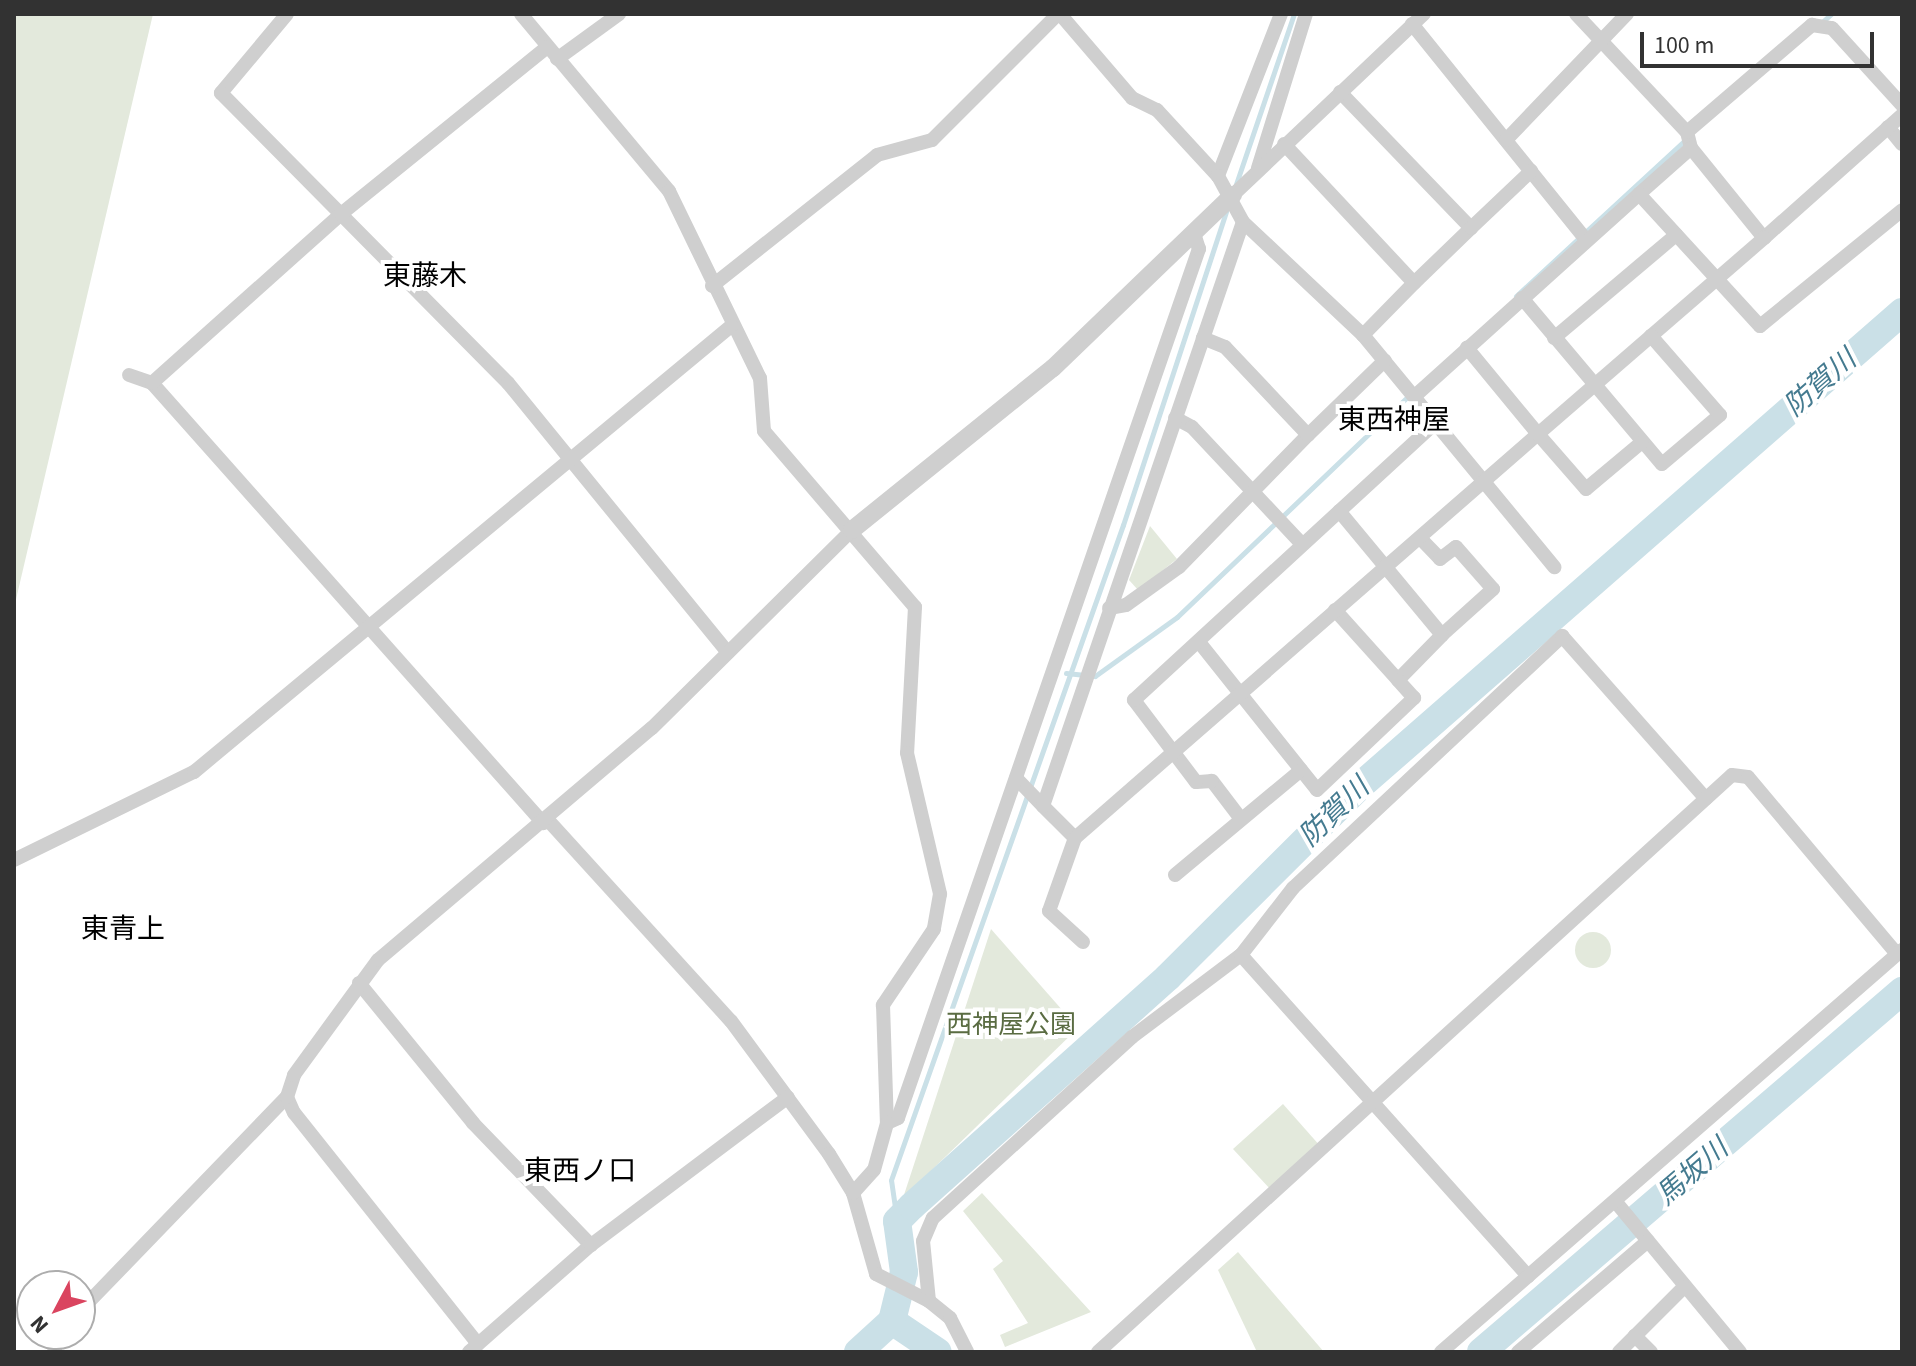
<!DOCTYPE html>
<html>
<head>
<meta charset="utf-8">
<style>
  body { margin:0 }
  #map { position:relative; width:1916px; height:1366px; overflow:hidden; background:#fff; font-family:"Source Sans 3","Noto Sans JP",sans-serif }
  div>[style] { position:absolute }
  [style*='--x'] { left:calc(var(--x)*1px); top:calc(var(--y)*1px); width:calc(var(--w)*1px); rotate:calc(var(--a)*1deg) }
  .green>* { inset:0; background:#e3e9dc }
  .round { border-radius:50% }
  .stream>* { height:5px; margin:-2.5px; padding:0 2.5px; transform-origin:2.5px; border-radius:2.5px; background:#cae0e7 }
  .river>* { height:28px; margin:-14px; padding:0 14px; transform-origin:14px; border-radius:14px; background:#cae0e7 }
  .minor>* { height:14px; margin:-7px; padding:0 7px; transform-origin:7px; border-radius:7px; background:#cfcfcf }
  .tertiary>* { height:18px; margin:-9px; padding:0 9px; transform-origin:9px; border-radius:9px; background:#cfcfcf }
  span { translate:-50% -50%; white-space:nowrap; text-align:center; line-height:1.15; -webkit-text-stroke:8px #fff; paint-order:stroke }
  .park-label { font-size:26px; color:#5a6c42 }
  .neighbourhood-label { font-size:28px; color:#000 }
  .water-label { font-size:28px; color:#457b90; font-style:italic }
  .frame { position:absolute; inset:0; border:16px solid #323232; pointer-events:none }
  .north { position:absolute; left:16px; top:1270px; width:80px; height:80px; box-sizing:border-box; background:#fff; border:2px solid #adadad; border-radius:50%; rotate:229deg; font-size:22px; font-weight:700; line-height:32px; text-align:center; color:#323232 }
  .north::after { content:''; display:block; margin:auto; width:28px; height:36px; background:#da445f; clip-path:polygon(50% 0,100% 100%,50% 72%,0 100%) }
  .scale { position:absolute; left:1640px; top:32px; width:234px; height:36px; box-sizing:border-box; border:4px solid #323232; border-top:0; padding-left:10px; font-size:24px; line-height:28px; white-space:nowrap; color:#323232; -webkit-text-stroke:6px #fff; paint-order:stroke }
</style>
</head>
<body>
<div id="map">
  <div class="green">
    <i style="clip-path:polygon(14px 14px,153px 14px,14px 608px)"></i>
    <i style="clip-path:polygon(1150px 526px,1177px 559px,1138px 590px,1129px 580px)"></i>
    <i style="clip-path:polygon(991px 929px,1078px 1028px,903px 1198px)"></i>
    <i class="round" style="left:1575px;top:932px;width:36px;height:36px"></i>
    <i style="clip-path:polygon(1283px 1104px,1321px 1147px,1271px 1190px,1233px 1149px)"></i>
    <i style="clip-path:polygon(982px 1193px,1091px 1312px,1005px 1347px,1000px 1335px,1028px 1323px,993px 1269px,1003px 1261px,963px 1211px)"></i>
    <i style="clip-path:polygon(1238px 1252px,1324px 1352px,1257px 1352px,1218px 1270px)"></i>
  </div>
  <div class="stream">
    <i style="--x:1820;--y:24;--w:15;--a:-42"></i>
    <i style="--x:1235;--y:187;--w:183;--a:-71.2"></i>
    <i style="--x:1516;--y:296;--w:230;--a:-42.7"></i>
    <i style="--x:1066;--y:673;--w:29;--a:6"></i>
    <i style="--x:1095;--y:676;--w:101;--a:-35.7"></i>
    <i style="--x:1177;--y:617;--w:321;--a:-43.7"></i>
    <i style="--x:897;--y:1221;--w:41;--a:-98.3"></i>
    <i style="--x:891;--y:1180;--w:695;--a:-70.5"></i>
    <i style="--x:1123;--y:525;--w:330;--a:-71.8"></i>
  </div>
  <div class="river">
    <i style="--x:892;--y:1321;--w:50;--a:-76.2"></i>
    <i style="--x:904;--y:1272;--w:51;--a:-97.8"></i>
    <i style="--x:897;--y:1221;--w:21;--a:-45"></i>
    <i style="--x:912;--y:1206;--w:343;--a:-41.8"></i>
    <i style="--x:1168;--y:977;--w:271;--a:-44.9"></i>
    <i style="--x:1360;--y:786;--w:720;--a:-41.17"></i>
    <i style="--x:892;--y:1321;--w:55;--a:34"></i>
    <i style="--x:858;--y:1352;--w:46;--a:-42.4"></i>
    <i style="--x:1481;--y:1352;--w:555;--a:-40.61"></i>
  </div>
  <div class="minor">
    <i style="--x:287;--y:14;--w:103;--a:129.9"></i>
    <i style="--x:221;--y:93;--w:408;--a:45.3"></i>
    <i style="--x:508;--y:383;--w:348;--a:50.8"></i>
    <i style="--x:521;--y:14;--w:231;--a:50.1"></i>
    <i style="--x:669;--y:191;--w:208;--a:64.1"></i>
    <i style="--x:760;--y:378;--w:53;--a:85.7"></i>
    <i style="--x:764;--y:431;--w:232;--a:49.4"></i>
    <i style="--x:915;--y:607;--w:146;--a:93.1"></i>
    <i style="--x:907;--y:753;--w:145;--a:76.8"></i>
    <i style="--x:940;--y:894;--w:36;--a:100"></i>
    <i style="--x:934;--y:929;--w:92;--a:123.9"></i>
    <i style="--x:883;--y:1005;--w:118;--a:88.1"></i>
    <i style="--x:1060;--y:14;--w:111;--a:49.4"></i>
    <i style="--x:1132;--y:98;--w:28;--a:26"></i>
    <i style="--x:1157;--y:110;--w:90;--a:47.3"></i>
    <i style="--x:1281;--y:14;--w:174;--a:111.3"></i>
    <i style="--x:1218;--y:176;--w:52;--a:61.5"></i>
    <i style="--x:1243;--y:222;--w:165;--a:43.3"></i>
    <i style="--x:1363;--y:335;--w:301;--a:50.5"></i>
    <i style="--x:1576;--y:14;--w:162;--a:46.8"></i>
    <i style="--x:1687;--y:132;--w:16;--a:76"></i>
    <i style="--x:1691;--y:148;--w:69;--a:138.5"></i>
    <i style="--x:1412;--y:24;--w:277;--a:51.1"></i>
    <i style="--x:557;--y:59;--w:77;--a:-36"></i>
    <i style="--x:1340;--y:92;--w:189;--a:46.1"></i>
    <i style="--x:1471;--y:228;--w:79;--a:136"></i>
    <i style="--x:1888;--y:127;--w:22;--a:51"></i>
    <i style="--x:1687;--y:132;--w:165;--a:-40.6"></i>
    <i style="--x:1812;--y:25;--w:20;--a:9"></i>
    <i style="--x:1832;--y:28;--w:104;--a:47.7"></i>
    <i style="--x:1506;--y:140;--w:175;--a:-46.2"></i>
    <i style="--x:1284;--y:144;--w:190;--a:46.9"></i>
    <i style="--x:1414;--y:283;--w:73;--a:134.4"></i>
    <i style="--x:1691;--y:148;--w:116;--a:51"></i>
    <i style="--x:1764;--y:238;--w:185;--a:-41.7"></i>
    <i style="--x:1258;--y:168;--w:161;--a:-72.7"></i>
    <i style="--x:1233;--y:195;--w:263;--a:-43.5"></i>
    <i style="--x:1471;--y:228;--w:83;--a:-43.5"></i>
    <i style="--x:712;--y:286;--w:211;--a:-38.4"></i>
    <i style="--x:877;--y:155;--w:57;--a:-15.3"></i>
    <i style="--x:932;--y:140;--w:178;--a:-45"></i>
    <i style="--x:1522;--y:298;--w:217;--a:49.9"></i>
    <i style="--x:1662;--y:464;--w:76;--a:-40.2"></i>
    <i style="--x:1720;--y:415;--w:105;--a:-131.1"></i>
    <i style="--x:1651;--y:336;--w:150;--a:-40.9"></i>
    <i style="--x:1554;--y:338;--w:160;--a:-40.2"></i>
    <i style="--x:129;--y:375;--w:24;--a:19"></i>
    <i style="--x:152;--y:383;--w:589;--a:48.37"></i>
    <i style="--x:152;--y:383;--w:254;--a:-41.8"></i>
    <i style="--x:341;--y:214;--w:265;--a:-39"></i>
    <i style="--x:1416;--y:395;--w:300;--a:-42"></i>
    <i style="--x:1639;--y:194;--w:179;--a:47.5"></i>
    <i style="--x:1760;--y:326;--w:183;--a:-39.2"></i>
    <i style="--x:1175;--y:418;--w:19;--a:28"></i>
    <i style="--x:1192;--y:427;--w:161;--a:46.8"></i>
    <i style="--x:1308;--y:435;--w:107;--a:-44.2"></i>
    <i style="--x:1642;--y:442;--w:73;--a:140"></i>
    <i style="--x:1586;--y:489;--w:73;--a:-131.1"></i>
    <i style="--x:1538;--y:434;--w:150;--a:-40.9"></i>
    <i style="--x:1420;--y:538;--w:29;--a:46"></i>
    <i style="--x:1440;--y:559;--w:20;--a:-37"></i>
    <i style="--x:1456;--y:547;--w:56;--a:48.6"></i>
    <i style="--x:1493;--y:589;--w:69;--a:138"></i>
    <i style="--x:1109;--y:608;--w:17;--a:-10"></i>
    <i style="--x:1126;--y:605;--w:65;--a:-35.6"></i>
    <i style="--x:1179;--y:567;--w:185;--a:-45.7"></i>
    <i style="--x:1308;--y:435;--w:121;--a:-133.3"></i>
    <i style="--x:1225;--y:347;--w:24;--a:-158"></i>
    <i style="--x:1335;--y:610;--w:94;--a:48"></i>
    <i style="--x:1398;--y:680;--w:63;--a:-45.6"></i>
    <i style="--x:1442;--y:635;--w:161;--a:-129.7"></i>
    <i style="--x:1199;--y:642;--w:189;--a:51.4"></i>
    <i style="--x:1317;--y:790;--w:134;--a:-43.5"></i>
    <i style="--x:1414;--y:698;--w:24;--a:-132"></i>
    <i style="--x:1016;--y:778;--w:39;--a:46"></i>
    <i style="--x:547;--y:819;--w:273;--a:47.7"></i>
    <i style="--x:731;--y:1021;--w:165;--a:53.6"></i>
    <i style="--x:829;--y:1154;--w:46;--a:58.4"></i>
    <i style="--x:853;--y:1193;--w:84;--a:74.1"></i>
    <i style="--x:876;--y:1274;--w:59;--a:27"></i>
    <i style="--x:929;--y:1301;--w:60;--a:-95.7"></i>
    <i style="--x:923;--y:1241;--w:25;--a:-67"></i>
    <i style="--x:933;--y:1218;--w:269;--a:-42.3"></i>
    <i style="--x:1132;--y:1037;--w:136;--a:-37"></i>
    <i style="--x:1241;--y:955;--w:85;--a:-52.2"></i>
    <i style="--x:1293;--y:888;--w:369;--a:-43.1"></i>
    <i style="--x:1562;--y:636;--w:217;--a:48.5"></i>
    <i style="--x:1241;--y:819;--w:48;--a:-127.3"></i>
    <i style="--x:1212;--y:781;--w:16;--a:176"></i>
    <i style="--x:1196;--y:782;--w:103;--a:-127.1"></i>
    <i style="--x:1134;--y:700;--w:412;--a:-42.6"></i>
    <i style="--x:1075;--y:838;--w:45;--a:-135"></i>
    <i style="--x:1043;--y:806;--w:617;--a:-71.1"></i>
    <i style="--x:14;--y:860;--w:200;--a:-26.1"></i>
    <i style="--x:194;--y:772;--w:698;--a:-39.71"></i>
    <i style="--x:1175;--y:875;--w:164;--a:-39.8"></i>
    <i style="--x:1083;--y:942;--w:46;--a:-137.6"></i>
    <i style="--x:1049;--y:911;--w:77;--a:-70.4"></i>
    <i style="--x:1075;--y:838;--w:614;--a:-41.11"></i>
    <i style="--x:1538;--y:434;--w:112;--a:-129.5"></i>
    <i style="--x:1241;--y:955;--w:431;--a:48.2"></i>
    <i style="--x:359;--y:983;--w:181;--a:50.8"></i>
    <i style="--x:473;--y:1123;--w:170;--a:46"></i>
    <i style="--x:853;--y:1193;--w:31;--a:-48"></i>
    <i style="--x:874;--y:1170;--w:49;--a:-74.5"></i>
    <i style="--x:887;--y:1123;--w:12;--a:-24"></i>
    <i style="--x:898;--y:1118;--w:920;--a:-70.9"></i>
    <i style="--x:1199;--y:249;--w:16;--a:-108"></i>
    <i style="--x:1615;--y:1201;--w:196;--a:50.4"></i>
    <i style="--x:929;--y:1301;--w:27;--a:39"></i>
    <i style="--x:950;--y:1318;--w:38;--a:63"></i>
    <i style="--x:80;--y:1311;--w:298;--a:-46"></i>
    <i style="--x:478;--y:1344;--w:295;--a:-128.5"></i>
    <i style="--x:294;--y:1113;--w:17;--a:-114"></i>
    <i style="--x:287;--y:1097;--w:23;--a:-72"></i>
    <i style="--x:294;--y:1075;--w:142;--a:-53.9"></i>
    <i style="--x:378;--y:960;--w:359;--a:-40.3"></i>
    <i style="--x:652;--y:728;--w:281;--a:-44.7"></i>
    <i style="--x:54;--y:1352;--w:19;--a:-74"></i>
    <i style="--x:469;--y:1352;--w:162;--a:-41.3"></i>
    <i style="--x:591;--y:1245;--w:246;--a:-36.9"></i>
    <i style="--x:1098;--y:1352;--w:857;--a:-42.31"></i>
    <i style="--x:1732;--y:775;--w:16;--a:7"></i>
    <i style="--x:1748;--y:777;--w:231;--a:49.9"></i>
    <i style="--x:1441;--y:1352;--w:612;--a:-41.09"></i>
    <i style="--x:1518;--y:1352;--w:171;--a:-40.5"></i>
    <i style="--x:1619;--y:1352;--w:23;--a:-45"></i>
    <i style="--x:1651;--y:1352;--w:23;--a:-135"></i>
    <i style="--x:1635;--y:1336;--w:69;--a:-45"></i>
  </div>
  <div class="tertiary">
    <i style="--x:852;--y:530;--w:258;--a:-38.9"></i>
    <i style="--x:1053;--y:368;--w:250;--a:-43.9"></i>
  </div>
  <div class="park-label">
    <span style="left:1011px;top:1025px">西神屋公園</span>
  </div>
  <div class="neighbourhood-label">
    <span style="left:425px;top:276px">東藤木</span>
    <span style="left:1394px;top:420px">東西神屋</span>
    <span style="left:123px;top:929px">東青上</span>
    <span style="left:580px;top:1171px">東西ノ口</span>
  </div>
  <div class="water-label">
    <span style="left:1820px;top:383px;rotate:-41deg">防賀川</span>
    <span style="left:1334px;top:812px;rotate:-44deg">防賀川</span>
    <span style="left:1692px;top:1172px;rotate:-41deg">馬坂川</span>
  </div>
  <div class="frame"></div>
  <div class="north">N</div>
  <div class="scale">100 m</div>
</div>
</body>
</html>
